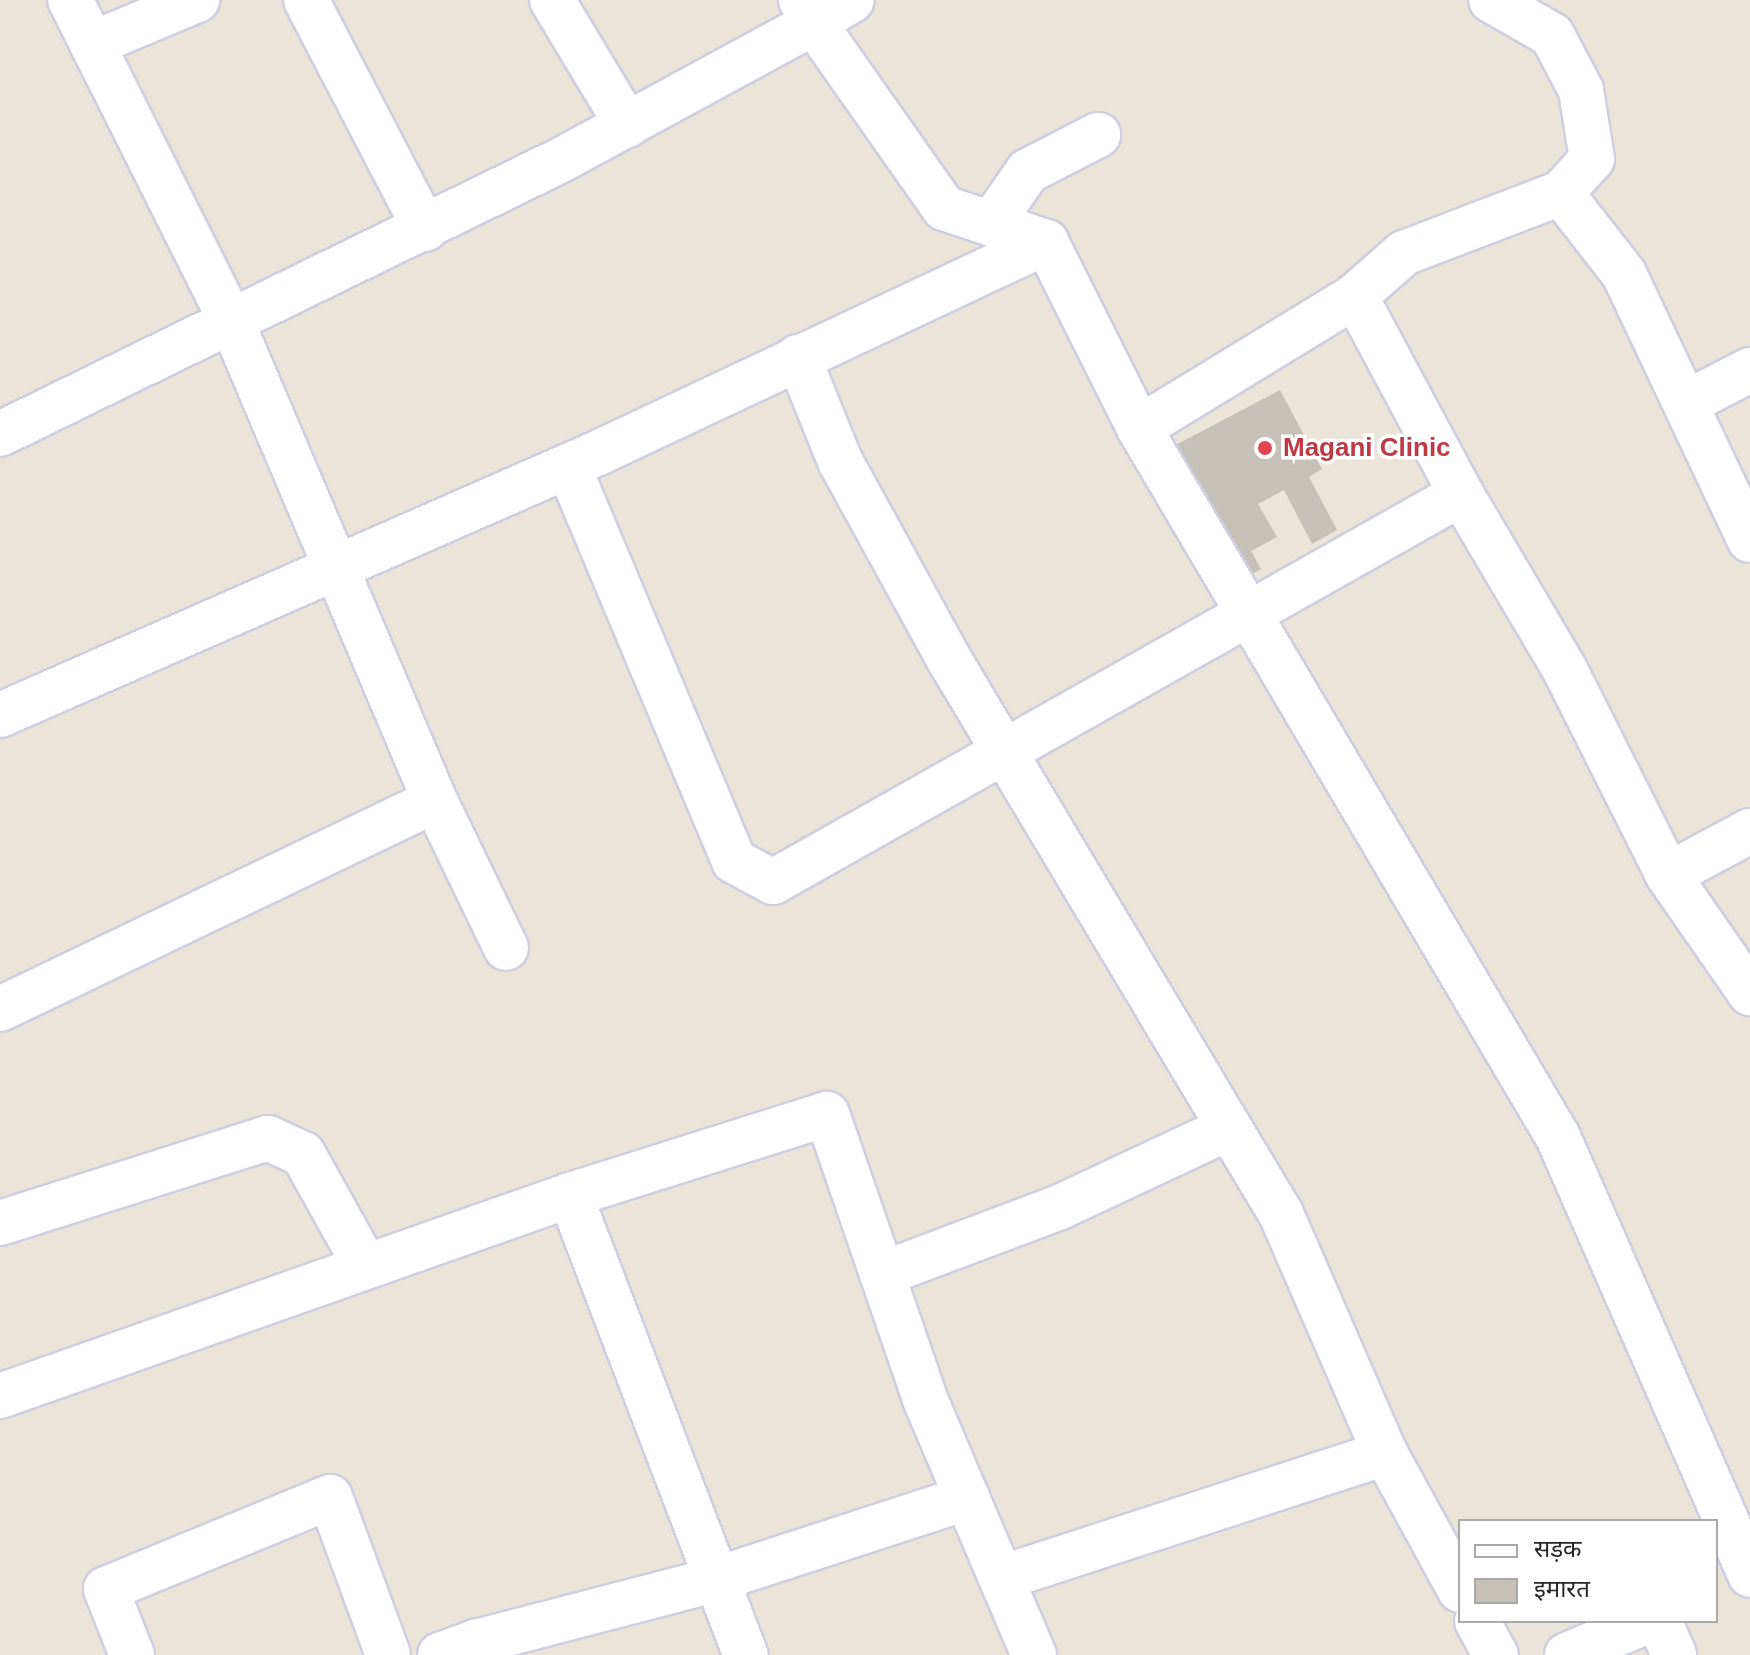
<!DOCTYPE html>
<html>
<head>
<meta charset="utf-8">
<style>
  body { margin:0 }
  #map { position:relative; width:1750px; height:1655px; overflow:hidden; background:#eae4d9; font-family:Helvetica,"Noto Sans Devanagari",sans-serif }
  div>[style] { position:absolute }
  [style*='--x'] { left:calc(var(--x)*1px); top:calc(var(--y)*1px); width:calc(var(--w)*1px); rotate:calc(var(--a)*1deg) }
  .building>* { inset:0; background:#c5c1b9 }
  .roads { filter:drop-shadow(2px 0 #cecfe0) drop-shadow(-2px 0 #cecfe0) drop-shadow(0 2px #cecfe0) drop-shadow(0 -2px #cecfe0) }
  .minor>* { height:44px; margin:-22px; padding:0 22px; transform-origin:22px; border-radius:22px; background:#fff }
  .dots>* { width:22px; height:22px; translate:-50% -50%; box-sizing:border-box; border:4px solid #fff; border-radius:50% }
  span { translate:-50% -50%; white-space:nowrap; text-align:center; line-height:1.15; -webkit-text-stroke:7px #fff; paint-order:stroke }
  .health-label { font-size:26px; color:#be3a42; font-weight:700 }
  .left { translate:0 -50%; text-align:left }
  .legend { position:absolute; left:1458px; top:1519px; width:260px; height:104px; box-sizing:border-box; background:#fff; border:2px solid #a9a9a9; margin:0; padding:10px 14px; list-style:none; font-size:24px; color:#272727 }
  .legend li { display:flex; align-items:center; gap:16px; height:40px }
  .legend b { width:40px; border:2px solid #a9a9a9 }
</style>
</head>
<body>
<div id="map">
  <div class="building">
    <i style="clip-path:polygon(1280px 390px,1322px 469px,1309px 477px,1337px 530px,1312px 544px,1284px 490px,1258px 504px,1277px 537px,1251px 551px,1261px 569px,1240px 581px,1170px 448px)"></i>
  </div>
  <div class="roads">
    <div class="minor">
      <i style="--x:306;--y:0;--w:258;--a:62.5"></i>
      <i style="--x:552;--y:0;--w:146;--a:59"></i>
      <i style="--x:801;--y:0;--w:26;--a:61"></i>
      <i style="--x:814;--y:23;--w:44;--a:-31.2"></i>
      <i style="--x:92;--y:44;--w:114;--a:-22.7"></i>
      <i style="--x:1561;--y:193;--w:103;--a:52.1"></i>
      <i style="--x:1624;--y:274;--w:294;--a:64.7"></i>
      <i style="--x:991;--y:224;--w:65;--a:-55.1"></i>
      <i style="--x:1028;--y:171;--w:79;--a:-27.2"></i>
      <i style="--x:1355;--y:296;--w:225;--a:61.8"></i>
      <i style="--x:798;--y:357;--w:112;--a:68"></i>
      <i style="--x:840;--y:461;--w:228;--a:61.2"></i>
      <i style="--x:950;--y:661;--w:644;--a:59.1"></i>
      <i style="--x:1281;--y:1214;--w:261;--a:66.5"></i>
      <i style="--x:1688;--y:402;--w:70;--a:-27.3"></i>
      <i style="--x:1139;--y:428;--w:253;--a:-31.4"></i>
      <i style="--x:1355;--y:296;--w:65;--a:-41.3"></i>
      <i style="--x:1404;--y:253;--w:168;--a:-20.9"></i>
      <i style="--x:1561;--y:193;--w:46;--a:-47.6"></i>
      <i style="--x:1592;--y:159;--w:70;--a:-99.1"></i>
      <i style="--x:1581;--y:90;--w:62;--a:-117.8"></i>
      <i style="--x:1552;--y:35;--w:70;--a:-150.2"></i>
      <i style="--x:0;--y:434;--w:627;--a:-26.03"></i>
      <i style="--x:563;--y:159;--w:285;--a:-28.5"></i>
      <i style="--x:814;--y:23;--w:226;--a:54.9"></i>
      <i style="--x:944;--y:208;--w:108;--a:18.4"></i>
      <i style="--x:568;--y:466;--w:428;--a:67.2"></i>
      <i style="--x:734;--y:861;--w:44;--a:28.3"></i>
      <i style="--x:773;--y:882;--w:790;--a:-29.42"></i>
      <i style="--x:1461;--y:494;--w:202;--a:59.4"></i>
      <i style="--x:1564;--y:668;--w:232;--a:63.3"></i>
      <i style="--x:0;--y:715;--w:653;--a:-23.66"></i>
      <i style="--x:598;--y:453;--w:495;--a:-25.2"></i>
      <i style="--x:1046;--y:242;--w:208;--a:63.4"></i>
      <i style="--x:1139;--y:428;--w:824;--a:59.42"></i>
      <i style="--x:1558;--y:1137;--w:478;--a:66.3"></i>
      <i style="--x:435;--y:801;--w:163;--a:64.2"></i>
      <i style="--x:1750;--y:831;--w:93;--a:151.8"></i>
      <i style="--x:1668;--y:875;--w:144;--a:55.2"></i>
      <i style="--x:0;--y:1009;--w:482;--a:-25.6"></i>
      <i style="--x:435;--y:801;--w:517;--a:-112.99"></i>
      <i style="--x:233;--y:325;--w:364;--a:-116.6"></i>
      <i style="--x:570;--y:1195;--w:269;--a:-17.5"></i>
      <i style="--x:827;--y:1114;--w:301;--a:71"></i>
      <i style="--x:925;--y:1399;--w:108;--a:67"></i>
      <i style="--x:0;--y:1223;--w:281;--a:-17.6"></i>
      <i style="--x:268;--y:1138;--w:38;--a:25"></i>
      <i style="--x:303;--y:1154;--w:129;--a:60.9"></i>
      <i style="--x:882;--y:1274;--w:190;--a:-20.6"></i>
      <i style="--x:1060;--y:1207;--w:187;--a:-25.1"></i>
      <i style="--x:0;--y:1396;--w:604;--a:-19.42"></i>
      <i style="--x:570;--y:1195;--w:493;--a:69.1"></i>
      <i style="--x:1001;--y:1578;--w:404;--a:-18"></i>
      <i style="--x:1385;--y:1453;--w:156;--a:61.3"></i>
      <i style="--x:1477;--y:1621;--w:39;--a:61"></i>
      <i style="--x:1659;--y:1621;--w:37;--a:66"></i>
      <i style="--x:132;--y:1655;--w:71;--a:-111.5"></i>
      <i style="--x:106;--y:1589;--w:242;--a:-22.3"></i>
      <i style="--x:330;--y:1497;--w:168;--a:69.8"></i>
      <i style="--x:440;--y:1655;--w:38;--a:-20"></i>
      <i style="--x:480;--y:1655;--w:14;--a:-107"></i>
      <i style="--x:476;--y:1642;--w:249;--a:-14.6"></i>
      <i style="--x:717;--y:1579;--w:263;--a:-18"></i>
      <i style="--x:967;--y:1498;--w:171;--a:66.9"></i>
      <i style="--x:1567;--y:1655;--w:88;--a:-22.8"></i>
    </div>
  </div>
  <div class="dots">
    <i style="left:1265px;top:448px;background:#e0444e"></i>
  </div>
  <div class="health-label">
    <span class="left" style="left:1283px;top:448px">Magani Clinic</span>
  </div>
  <ul class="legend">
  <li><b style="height:10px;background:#fff"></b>सड़क</li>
  <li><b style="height:22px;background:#c5c1b9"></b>इमारत</li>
  </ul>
</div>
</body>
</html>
